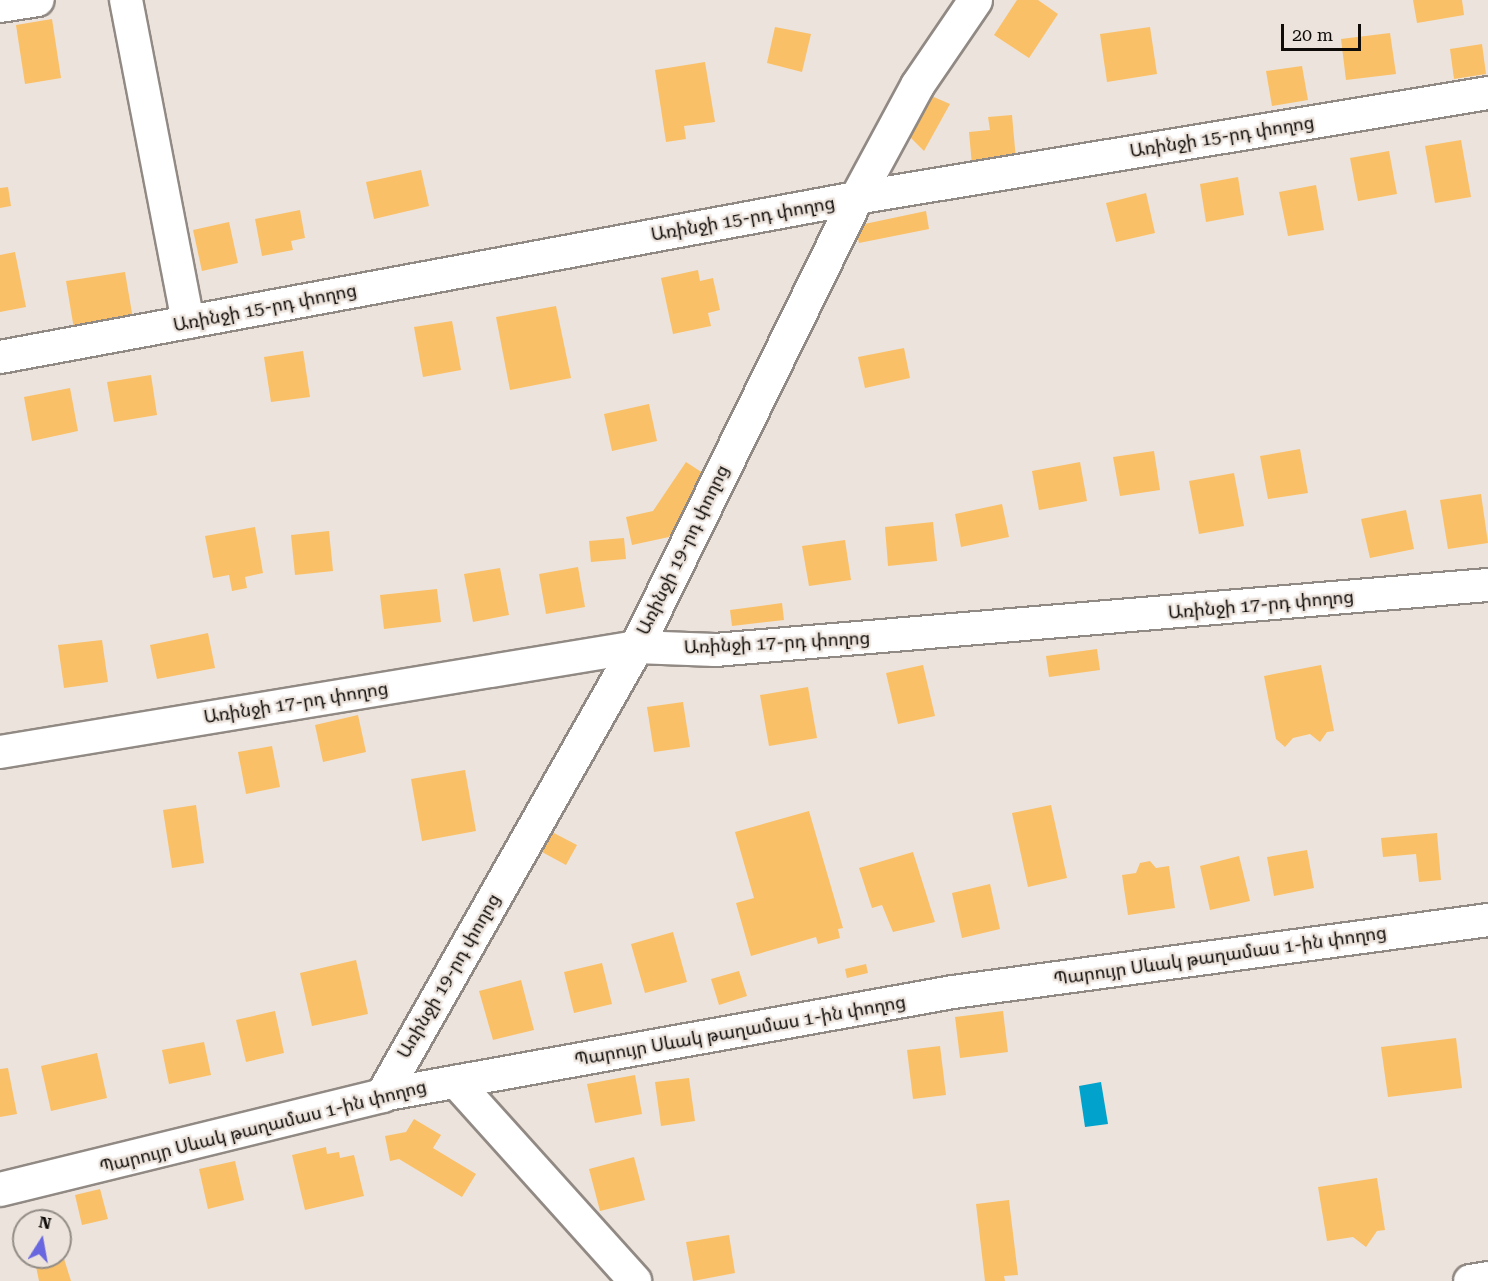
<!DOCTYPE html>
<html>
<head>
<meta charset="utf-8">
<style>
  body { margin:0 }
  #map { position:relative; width:1488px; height:1281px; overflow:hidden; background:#ece3dc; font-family:"Roboto Serif","Noto Sans Armenian",serif }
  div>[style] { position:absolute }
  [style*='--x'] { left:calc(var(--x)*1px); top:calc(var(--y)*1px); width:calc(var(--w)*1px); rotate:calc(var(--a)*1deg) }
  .water>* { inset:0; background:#01a2cc }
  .building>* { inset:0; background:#fac067 }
  .roads { filter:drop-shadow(2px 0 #918983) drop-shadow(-2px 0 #918983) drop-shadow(0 2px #918983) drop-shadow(0 -2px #918983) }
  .minor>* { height:32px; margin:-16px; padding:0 16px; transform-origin:16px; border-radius:16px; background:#fff }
  .tertiary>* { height:33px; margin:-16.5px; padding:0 16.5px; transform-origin:16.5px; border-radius:16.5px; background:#fff }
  span { translate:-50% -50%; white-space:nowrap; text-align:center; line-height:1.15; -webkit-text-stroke:4.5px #ece3dc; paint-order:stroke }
  .street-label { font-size:18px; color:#0e0b08 }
  .north { position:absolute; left:12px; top:1209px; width:60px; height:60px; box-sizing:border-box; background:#ece3dc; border:2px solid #938d87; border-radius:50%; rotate:11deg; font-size:16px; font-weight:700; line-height:24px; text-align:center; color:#0e0b08 }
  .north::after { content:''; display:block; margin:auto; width:21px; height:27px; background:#6867e0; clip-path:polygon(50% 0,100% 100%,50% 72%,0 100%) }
  .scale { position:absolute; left:1281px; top:24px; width:80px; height:27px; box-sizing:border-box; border:3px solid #0e0b08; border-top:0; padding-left:8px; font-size:18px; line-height:21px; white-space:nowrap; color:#0e0b08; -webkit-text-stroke:4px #ece3dc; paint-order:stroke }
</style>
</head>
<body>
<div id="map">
  <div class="water">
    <i style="clip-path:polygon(1101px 1082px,1108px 1124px,1085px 1127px,1079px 1086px)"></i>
  </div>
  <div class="building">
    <i style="clip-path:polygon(1017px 0,1038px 0,1058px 14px,1029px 58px,994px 35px)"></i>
    <i style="clip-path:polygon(1413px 0,1462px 0,1464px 15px,1417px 23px)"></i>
    <i style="clip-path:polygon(52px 19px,61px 78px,25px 84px,16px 25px)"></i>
    <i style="clip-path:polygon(775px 27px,811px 34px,802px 72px,767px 63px)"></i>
    <i style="clip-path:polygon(1150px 27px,1157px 74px,1107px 82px,1100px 34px)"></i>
    <i style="clip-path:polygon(1390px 33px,1396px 74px,1346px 80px,1341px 39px)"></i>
    <i style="clip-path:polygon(1482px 44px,1486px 74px,1454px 79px,1450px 49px)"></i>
    <i style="clip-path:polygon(705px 62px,715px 122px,684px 126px,686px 139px,666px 142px,655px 70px)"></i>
    <i style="clip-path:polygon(1302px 66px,1308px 100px,1272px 106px,1266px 71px)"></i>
    <i style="clip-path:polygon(927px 94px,950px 104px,924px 151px,909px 136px)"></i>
    <i style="clip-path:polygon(1012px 115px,1016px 160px,972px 165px,969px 132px,990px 130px,988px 117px)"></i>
    <i style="clip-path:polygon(1461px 140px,1471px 197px,1435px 203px,1425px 146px)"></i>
    <i style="clip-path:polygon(1389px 151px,1397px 194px,1358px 201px,1350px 158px)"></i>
    <i style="clip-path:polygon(421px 170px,429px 206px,374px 219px,366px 182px)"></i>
    <i style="clip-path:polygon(1238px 177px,1244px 215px,1206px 222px,1200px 184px)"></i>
    <i style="clip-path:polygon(1316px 185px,1324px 230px,1288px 236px,1279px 192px)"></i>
    <i style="clip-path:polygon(8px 187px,11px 206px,0 208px,0 188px)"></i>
    <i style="clip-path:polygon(1146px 193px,1155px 233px,1116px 242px,1106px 203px)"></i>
    <i style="clip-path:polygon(300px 210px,305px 238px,291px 241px,293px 250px,262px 256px,255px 219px)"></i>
    <i style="clip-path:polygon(926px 211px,929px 229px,859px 243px,855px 226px)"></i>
    <i style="clip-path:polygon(229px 222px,238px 263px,202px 271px,193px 230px)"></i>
    <i style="clip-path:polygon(15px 252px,26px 307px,0 312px,0 255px)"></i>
    <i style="clip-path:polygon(698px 270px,700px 281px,713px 278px,720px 310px,708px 313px,711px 326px,673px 334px,661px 278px)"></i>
    <i style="clip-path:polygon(125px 272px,133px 319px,74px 329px,66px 281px)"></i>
    <i style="clip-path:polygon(556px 306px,571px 378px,510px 390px,496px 317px)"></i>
    <i style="clip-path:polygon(452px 321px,461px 370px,423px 377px,414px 327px)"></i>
    <i style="clip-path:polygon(904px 348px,910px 378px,865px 388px,858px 357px)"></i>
    <i style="clip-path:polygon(303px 351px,310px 397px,271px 402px,264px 357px)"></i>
    <i style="clip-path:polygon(151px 375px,157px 415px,114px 422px,107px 382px)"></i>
    <i style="clip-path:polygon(70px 388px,78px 431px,32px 441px,24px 397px)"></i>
    <i style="clip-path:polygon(649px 404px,657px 441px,612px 451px,604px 414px)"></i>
    <i style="clip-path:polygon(1300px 449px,1308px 493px,1268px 499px,1260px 456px)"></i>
    <i style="clip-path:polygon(1154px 451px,1160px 490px,1120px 496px,1113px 457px)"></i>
    <i style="clip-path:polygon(686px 462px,709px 477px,669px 537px,632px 545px,626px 517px,653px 511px)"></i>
    <i style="clip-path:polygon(1080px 462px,1087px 501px,1039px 510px,1032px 471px)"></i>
    <i style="clip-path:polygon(1234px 473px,1244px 526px,1199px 534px,1189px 481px)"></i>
    <i style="clip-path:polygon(1481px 494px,1488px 543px,1448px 549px,1440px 500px)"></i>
    <i style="clip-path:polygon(1002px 504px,1009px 537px,961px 547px,955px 514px)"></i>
    <i style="clip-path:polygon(1406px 510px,1414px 549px,1370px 558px,1361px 519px)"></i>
    <i style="clip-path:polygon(933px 522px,937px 561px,888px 566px,885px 527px)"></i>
    <i style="clip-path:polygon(255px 527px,263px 573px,245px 577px,247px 588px,232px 591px,229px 575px,213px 578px,205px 536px)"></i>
    <i style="clip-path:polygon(329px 531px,333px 571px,295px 575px,291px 535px)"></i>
    <i style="clip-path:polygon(624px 538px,626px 559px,591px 562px,589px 541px)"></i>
    <i style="clip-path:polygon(845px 540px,851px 580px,809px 586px,802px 546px)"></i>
    <i style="clip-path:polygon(578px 567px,585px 607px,546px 614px,539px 574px)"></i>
    <i style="clip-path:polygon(500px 568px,509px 615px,473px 622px,464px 574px)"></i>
    <i style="clip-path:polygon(437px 589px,441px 622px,384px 629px,380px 595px)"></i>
    <i style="clip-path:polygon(782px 603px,784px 620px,732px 626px,730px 610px)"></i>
    <i style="clip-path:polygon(208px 633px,215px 668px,157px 679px,150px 645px)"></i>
    <i style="clip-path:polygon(102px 640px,108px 682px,64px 688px,58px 645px)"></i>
    <i style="clip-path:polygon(1097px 649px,1100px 670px,1049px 677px,1046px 656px)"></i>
    <i style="clip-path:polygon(923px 665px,935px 716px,898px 724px,886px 673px)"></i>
    <i style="clip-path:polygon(1321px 665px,1334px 731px,1327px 732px,1320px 742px,1310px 734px,1293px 738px,1285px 747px,1276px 739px,1264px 676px)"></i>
    <i style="clip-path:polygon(808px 687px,817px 738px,769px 746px,760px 695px)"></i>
    <i style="clip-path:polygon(683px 702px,690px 747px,654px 752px,647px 707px)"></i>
    <i style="clip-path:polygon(358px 715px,366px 752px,323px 762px,315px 725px)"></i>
    <i style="clip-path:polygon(272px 746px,280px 787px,246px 794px,238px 752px)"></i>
    <i style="clip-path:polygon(465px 770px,476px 831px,422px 841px,411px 779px)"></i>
    <i style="clip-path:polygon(196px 805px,204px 863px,172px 868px,163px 810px)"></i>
    <i style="clip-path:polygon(1051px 805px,1067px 878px,1028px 887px,1012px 813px)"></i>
    <i style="clip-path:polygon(809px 811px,843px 928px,838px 929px,840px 938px,818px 944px,816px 937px,751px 956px,736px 903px,754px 898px,735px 832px)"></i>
    <i style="clip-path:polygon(552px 832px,577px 845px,566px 865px,542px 852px)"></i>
    <i style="clip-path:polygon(1437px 833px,1441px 880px,1419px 882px,1416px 854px,1383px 857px,1381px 838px)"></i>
    <i style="clip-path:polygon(1307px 850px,1314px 888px,1274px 896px,1267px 857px)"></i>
    <i style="clip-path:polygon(913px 852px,935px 922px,893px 932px,882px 905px,872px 908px,859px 868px)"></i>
    <i style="clip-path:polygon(1239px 856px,1250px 901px,1210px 910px,1200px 866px)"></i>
    <i style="clip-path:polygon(1150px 861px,1156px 868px,1169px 866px,1175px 908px,1128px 915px,1122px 875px,1136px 873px,1140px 863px)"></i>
    <i style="clip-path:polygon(990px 884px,1000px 929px,962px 938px,952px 893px)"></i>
    <i style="clip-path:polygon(673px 932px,687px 982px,645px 993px,631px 944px)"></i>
    <i style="clip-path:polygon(356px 960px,368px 1014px,312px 1026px,300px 973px)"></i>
    <i style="clip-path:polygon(602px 963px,612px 1004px,574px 1013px,564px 972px)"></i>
    <i style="clip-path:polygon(866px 964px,868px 973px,847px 978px,845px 969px)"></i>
    <i style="clip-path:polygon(739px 971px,747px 996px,719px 1005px,711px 979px)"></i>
    <i style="clip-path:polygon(521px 980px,534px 1030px,493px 1040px,479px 991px)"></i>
    <i style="clip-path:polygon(275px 1011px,284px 1053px,246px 1062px,236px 1020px)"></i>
    <i style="clip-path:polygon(1003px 1011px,1008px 1052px,960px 1058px,955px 1017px)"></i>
    <i style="clip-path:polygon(1456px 1038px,1462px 1088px,1388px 1097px,1381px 1047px)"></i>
    <i style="clip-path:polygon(204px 1042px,211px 1075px,169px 1084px,162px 1050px)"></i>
    <i style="clip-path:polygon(940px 1046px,946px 1095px,913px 1099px,907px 1050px)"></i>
    <i style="clip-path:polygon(97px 1053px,107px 1098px,51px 1111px,41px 1066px)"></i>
    <i style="clip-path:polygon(8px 1068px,17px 1114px,0 1117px,0 1069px)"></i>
    <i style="clip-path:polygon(635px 1075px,642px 1114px,595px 1123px,587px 1084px)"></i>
    <i style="clip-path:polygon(689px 1078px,695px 1121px,661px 1126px,655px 1082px)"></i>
    <i style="clip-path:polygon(414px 1119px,441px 1135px,433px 1148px,476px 1174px,462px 1197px,399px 1159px,390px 1161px,385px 1136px,406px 1132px)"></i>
    <i style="clip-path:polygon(326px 1147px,327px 1154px,339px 1152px,340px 1158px,354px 1155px,364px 1196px,305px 1210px,292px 1155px)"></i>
    <i style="clip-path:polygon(634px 1157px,645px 1200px,600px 1211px,589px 1169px)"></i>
    <i style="clip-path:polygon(235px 1161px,244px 1200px,208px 1209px,199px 1169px)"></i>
    <i style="clip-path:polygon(1377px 1178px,1385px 1230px,1377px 1231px,1366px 1247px,1353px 1237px,1327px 1241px,1318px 1187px)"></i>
    <i style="clip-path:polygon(100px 1189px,108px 1219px,82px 1225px,75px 1195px)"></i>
    <i style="clip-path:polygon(1009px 1200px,1018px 1275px,1004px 1276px,1005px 1281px,985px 1281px,976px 1204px)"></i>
    <i style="clip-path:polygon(729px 1235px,735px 1273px,693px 1281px,686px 1242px)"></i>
    <i style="clip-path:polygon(60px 1246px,71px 1281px,39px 1281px,34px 1257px,60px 1257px)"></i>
  </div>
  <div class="roads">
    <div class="minor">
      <i style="--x:126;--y:0;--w:328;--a:79.1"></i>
      <i style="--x:0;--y:6;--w:38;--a:-9"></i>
      <i style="--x:0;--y:357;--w:871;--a:-10.52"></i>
      <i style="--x:856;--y:198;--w:641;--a:-9.43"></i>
      <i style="--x:0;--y:752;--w:645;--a:-9.37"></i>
      <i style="--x:636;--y:647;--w:79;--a:2.2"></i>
      <i style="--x:715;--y:650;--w:776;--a:-4.81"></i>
      <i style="--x:456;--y:1082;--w:268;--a:48"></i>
      <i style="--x:382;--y:1095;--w:580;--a:-10.23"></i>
      <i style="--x:953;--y:992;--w:540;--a:-7.66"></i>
      <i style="--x:1470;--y:1281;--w:18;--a:-9"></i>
    </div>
    <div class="tertiary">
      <i style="--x:0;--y:1189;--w:393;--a:-13.8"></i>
      <i style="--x:382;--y:1095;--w:515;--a:-60.45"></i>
      <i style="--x:636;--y:647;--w:500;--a:-63.9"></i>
      <i style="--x:856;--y:198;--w:128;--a:-61.6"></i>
      <i style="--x:917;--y:85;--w:103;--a:-55.7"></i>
    </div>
  </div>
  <div class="street-label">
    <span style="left:1222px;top:137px;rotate:-9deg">Առինջի 15-րդ փողոց</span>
    <span style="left:743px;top:219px;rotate:-10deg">Առինջի 15-րդ փողոց</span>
    <span style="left:265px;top:308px;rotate:-11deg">Առինջի 15-րդ փողոց</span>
    <span style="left:683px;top:550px;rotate:-64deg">Առինջի 19-րդ փողոց</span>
    <span style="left:1261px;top:605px;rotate:-5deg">Առինջի 17-րդ փողոց</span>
    <span style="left:777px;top:643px;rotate:-3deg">Առինջի 17-րդ փողոց</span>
    <span style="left:296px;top:703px;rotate:-9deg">Առինջի 17-րդ փողոց</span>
    <span style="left:1220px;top:956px;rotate:-8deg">Պարույր Սևակ թաղամաս 1-ին փողոց</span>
    <span style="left:449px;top:976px;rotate:-60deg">Առինջի 19-րդ փողոց</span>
    <span style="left:740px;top:1031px;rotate:-10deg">Պարույր Սևակ թաղամաս 1-ին փողոց</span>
    <span style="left:263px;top:1127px;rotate:-14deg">Պարույր Սևակ թաղամաս 1-ին փողոց</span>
  </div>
  <div class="north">N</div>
  <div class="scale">20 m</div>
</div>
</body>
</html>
